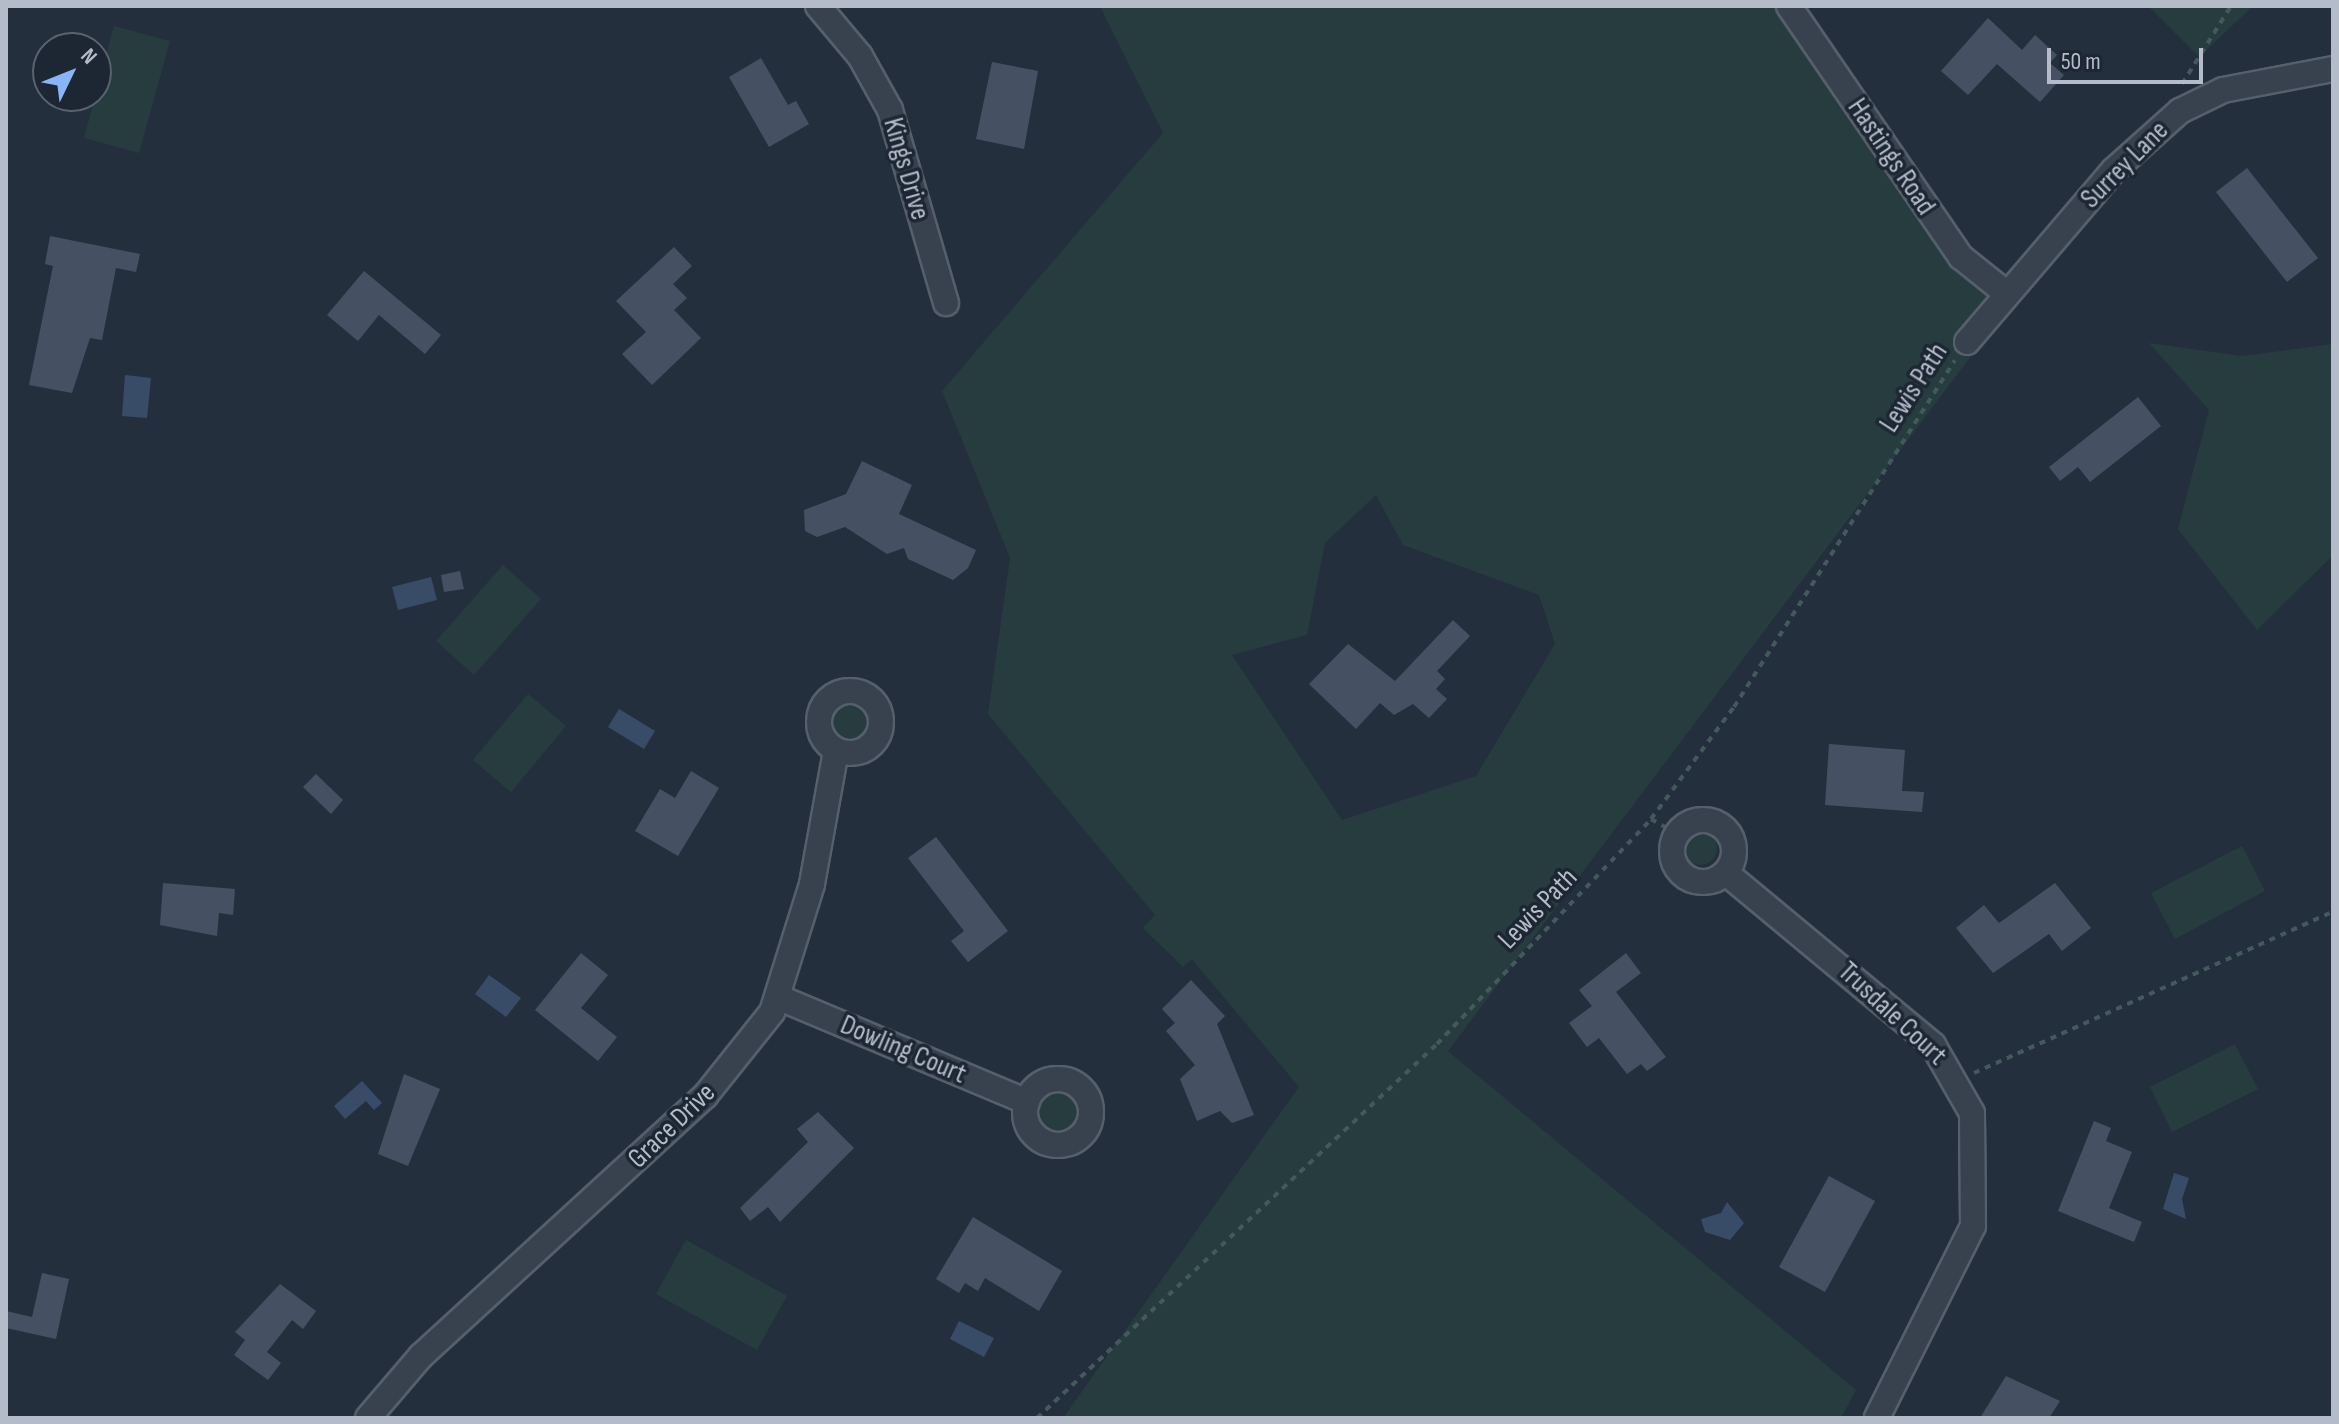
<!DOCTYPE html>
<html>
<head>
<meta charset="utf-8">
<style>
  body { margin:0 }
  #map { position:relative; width:2339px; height:1424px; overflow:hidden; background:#242f3e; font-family:"Sofia Sans Condensed",sans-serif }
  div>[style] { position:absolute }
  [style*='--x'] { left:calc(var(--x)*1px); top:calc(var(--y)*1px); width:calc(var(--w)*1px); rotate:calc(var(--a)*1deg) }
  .green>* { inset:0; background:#263c3f }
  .round { border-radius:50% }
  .water>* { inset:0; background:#394c67 }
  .building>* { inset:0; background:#455162 }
  .path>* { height:4px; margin-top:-2px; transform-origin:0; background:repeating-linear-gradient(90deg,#44595c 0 6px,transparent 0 12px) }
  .roads { filter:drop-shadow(2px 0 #565f6c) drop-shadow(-2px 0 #565f6c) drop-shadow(0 2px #565f6c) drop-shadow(0 -2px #565f6c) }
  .minor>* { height:24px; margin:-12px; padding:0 12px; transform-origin:12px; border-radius:12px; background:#38414e }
  .minor>.ring { margin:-12px; padding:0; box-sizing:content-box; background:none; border:24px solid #38414e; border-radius:50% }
  span { translate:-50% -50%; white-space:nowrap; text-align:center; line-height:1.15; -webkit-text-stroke:7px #1d2633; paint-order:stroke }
  .street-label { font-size:28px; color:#b4bcc9 }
  .frame { position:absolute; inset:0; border:8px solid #b4bcc9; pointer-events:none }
  .north { position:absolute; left:32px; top:32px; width:80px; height:80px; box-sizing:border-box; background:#1d2633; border:2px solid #59626f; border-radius:50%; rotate:47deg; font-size:22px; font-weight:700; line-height:32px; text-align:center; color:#b4bcc9 }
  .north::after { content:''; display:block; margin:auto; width:28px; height:36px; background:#8ab4f8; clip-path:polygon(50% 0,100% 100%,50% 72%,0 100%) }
  .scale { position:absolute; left:2047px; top:48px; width:156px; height:36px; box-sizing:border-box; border:4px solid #b4bcc9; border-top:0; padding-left:10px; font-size:24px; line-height:28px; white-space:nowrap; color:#b4bcc9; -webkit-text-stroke:6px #1d2633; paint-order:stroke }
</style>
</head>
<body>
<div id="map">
  <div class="green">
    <i style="clip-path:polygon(evenodd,1100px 6px,1789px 6px,1918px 198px,2011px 303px,1448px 1051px,1856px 1390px,1841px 1418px,1063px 1418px,1299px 1087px,1192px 959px,1183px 967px,1143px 928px,1155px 915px,988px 714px,1010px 558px,942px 391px,1163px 133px,1100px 6px,1376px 495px,1403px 545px,1539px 595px,1555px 644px,1476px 776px,1342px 820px,1232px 655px,1307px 635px,1325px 543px,1376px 495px)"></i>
    <i style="clip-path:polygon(2148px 6px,2253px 6px,2199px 57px)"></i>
    <i style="clip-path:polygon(114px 26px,170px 41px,139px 153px,84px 138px)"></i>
    <i style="clip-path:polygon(2149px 343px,2242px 356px,2333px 344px,2333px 555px,2257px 630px,2178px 529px,2209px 410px)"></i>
    <i style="clip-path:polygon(503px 565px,541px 599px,474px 675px,436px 641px)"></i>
    <i style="clip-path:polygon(528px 694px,566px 726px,511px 792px,473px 760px)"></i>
    <i class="round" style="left:828px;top:697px;width:48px;height:48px"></i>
    <i class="round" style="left:1683px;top:831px;width:34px;height:34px"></i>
    <i style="clip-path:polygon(2242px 846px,2265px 891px,2175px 939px,2151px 893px)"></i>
    <i style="clip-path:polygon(2235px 1044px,2258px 1089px,2172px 1132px,2150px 1087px)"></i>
    <i class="round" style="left:1032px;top:1087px;width:52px;height:52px"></i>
    <i style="clip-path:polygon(686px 1240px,787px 1296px,757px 1350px,656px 1294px)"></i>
  </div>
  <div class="water">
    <i style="clip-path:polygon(125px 375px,151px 378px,147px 418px,122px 416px)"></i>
    <i style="clip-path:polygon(431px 577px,437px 600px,398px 610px,392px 587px)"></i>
    <i style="clip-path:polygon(619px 709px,655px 731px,644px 749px,608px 727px)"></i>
    <i style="clip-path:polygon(489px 975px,521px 998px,506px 1017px,475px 994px)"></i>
    <i style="clip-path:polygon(362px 1081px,382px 1103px,374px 1110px,366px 1101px,345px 1119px,334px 1106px)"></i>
    <i style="clip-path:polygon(2174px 1173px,2189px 1178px,2182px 1199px,2186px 1219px,2163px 1209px)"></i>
    <i style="clip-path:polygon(1727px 1202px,1744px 1223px,1730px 1240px,1705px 1232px,1701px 1219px,1721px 1213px)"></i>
    <i style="clip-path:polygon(959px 1321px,994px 1338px,984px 1357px,950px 1339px)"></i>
  </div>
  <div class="building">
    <i style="clip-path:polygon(1988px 18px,2022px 50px,2035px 35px,2057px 55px,2050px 63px,2064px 75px,2040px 102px,1997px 64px,1968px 95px,1941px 71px)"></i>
    <i style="clip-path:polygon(761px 58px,788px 105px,796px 101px,809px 124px,769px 147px,729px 77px)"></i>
    <i style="clip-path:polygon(992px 62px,1038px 71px,1024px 149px,976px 139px)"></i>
    <i style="clip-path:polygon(2247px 168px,2318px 258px,2287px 282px,2216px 192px)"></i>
    <i style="clip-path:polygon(50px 236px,140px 254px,136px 272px,116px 268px,102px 340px,90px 338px,72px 393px,29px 385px,53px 266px,45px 264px)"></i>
    <i style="clip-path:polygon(674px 247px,692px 266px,673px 284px,687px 298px,674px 310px,701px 338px,652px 385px,622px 354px,646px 332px,616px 301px)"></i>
    <i style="clip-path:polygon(364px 271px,441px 335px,425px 354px,379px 315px,358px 341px,327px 315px)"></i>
    <i style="clip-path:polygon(2138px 397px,2161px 426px,2090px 482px,2078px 467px,2060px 481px,2049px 467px)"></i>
    <i style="clip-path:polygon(862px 461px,912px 485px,899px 514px,976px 550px,968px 568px,953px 580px,908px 559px,904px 548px,887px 554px,845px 527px,817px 537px,805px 531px,804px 510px,846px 494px)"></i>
    <i style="clip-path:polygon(460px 571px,464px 589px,444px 592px,441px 575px)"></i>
    <i style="clip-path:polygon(1453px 620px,1470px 636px,1437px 671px,1445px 679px,1436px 689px,1447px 699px,1429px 718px,1413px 704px,1394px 715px,1380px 703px,1356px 729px,1309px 684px,1348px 644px,1395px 681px)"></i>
    <i style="clip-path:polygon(1829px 744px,1905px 750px,1902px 791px,1924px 792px,1922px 812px,1825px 805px)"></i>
    <i style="clip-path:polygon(691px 771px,719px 788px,678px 856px,635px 831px,660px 789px,675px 798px)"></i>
    <i style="clip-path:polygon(316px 774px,343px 800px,331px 814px,303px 787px)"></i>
    <i style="clip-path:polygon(936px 837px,1008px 931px,968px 962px,951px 941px,964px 931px,908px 858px)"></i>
    <i style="clip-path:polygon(163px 883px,235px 889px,233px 915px,219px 913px,217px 936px,160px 925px)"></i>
    <i style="clip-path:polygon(2055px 883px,2091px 928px,2062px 951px,2049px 934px,1993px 973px,1956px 928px,1984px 905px,1999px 923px)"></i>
    <i style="clip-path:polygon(581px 953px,608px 975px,581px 1008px,617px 1037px,598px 1061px,535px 1010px)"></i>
    <i style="clip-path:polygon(1626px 953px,1641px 973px,1616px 992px,1666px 1057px,1647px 1071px,1641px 1064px,1627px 1074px,1599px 1038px,1587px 1047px,1569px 1023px,1592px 1006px,1579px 990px)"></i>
    <i style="clip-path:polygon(1191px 980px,1225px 1016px,1217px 1024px,1254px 1115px,1232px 1123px,1220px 1111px,1197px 1121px,1180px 1079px,1195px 1065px,1166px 1031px,1175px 1023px,1162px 1009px)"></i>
    <i style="clip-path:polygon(404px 1074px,440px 1089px,408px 1166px,378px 1154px)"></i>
    <i style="clip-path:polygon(818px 1112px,854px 1148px,780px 1222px,768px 1207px,750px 1221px,740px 1208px,808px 1142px,797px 1129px)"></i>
    <i style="clip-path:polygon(2094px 1121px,2111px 1128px,2106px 1141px,2132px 1152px,2109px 1208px,2142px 1222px,2134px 1242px,2058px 1211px)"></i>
    <i style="clip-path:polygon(1829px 1176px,1875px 1201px,1825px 1292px,1779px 1267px)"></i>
    <i style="clip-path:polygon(973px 1217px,1062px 1271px,1039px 1311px,985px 1278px,978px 1291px,965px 1283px,959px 1293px,936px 1279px)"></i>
    <i style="clip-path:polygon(42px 1273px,69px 1279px,56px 1339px,6px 1328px,6px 1311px,32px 1317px)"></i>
    <i style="clip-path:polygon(280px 1284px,316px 1311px,303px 1329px,292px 1320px,267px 1352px,281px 1363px,268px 1380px,234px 1355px,245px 1340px,235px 1332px)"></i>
    <i style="clip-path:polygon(2006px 1376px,2060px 1401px,2049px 1418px,1980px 1418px)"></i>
  </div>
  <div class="path">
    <i style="--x:2182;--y:84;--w:92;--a:-57.9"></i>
    <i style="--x:1651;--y:819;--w:30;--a:30"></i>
    <i style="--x:1974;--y:1073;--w:393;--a:-24.2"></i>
    <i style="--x:1037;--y:1418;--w:548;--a:-43.08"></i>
    <i style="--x:1437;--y:1044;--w:311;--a:-46.4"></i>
    <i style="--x:1651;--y:819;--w:139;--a:-53.5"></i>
    <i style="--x:1734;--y:707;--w:411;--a:-57.5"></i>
  </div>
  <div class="roads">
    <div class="minor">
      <i style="--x:818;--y:6;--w:65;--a:50"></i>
      <i style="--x:860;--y:56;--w:62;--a:60.9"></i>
      <i style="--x:890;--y:110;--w:201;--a:73.8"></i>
      <i style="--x:1789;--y:6;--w:304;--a:55.6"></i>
      <i style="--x:1961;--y:257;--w:59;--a:38.8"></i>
      <i style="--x:1967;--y:342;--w:226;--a:-49.5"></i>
      <i style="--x:2114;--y:170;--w:89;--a:-41.8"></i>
      <i style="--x:2180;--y:111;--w:48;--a:-26"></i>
      <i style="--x:2223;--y:90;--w:112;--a:-10.8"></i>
      <i class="ring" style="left:819px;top:691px;width:38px;height:38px"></i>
      <i class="ring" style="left:1672px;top:820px;width:38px;height:38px"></i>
      <i style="--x:1726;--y:873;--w:269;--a:39.7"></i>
      <i style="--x:1933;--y:1045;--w:78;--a:60.2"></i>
      <i style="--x:1972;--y:1113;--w:113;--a:89.5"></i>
      <i style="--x:1973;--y:1226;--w:215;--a:116.6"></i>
      <i style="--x:780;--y:998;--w:268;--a:22.8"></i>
      <i class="ring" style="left:1025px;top:1079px;width:42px;height:42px"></i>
      <i style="--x:368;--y:1418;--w:82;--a:-49.5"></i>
      <i style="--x:421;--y:1356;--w:385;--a:-42.5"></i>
      <i style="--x:705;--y:1096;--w:107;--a:-51.4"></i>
      <i style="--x:772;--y:1012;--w:134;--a:-72.6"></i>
      <i style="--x:812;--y:884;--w:136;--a:-79.8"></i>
    </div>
  </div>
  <div class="street-label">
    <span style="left:1891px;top:157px;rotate:56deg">Hastings Road</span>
    <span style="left:2125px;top:165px;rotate:-45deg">Surrey Lane</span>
    <span style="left:906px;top:169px;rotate:74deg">Kings Drive</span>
    <span style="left:1914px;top:388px;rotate:-57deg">Lewis Path</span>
    <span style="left:1538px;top:909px;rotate:-46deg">Lewis Path</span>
    <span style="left:1892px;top:1014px;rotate:43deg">Trusdale Court</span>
    <span style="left:903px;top:1050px;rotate:23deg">Dowling Court</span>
    <span style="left:672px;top:1126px;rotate:-44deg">Grace Drive</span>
  </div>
  <div class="frame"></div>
  <div class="north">N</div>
  <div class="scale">50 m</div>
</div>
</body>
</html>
